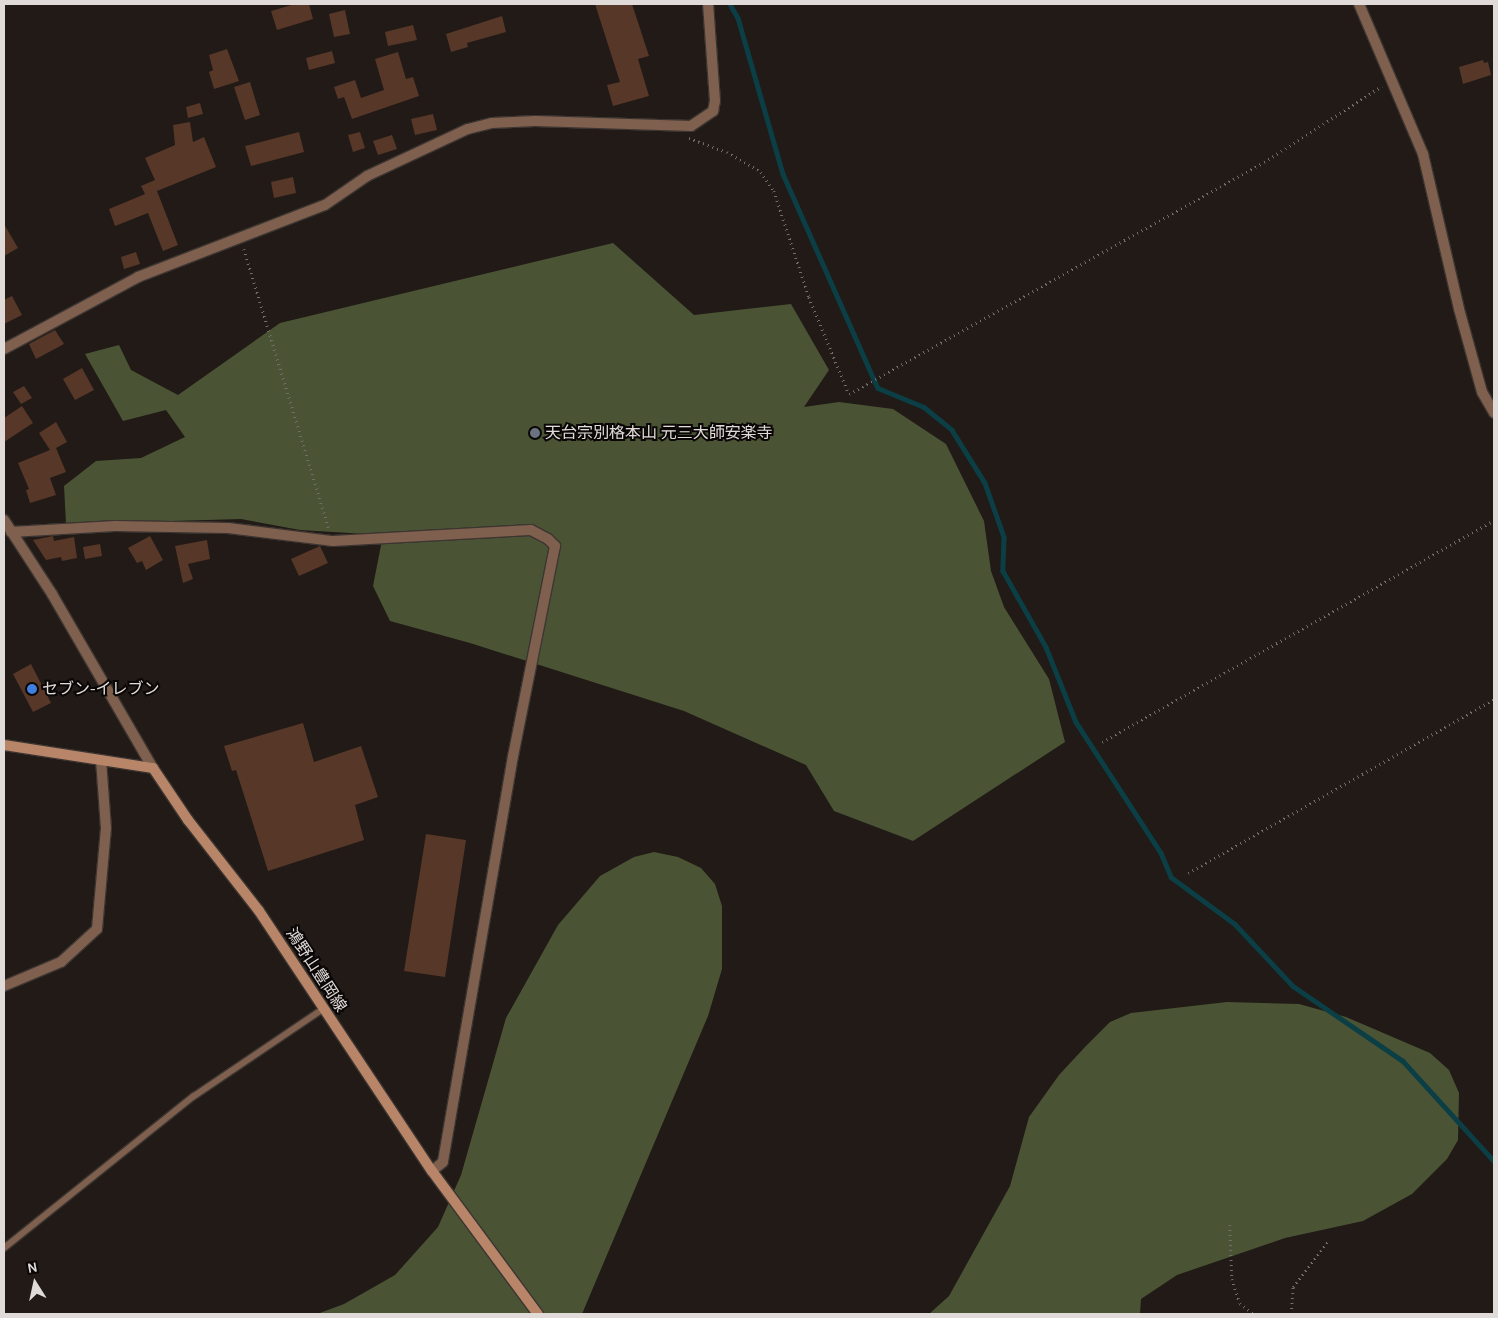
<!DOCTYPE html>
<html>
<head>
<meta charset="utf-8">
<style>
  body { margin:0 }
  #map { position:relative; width:1498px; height:1318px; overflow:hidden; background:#211a16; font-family:Karla,"Noto Sans JP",sans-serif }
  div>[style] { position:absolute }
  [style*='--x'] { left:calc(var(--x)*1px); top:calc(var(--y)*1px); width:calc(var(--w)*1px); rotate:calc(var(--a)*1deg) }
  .forest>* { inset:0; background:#4a5434 }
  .stream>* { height:4.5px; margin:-2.25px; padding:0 2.25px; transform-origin:2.25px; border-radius:2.25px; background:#0b3e45 }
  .building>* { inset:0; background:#573728 }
  .path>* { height:2.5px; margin-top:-1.25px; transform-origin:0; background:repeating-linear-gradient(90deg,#746e6b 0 1px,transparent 0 5px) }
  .roads { filter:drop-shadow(1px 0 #3c3531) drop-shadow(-1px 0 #3c3531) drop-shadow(0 1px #3c3531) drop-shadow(0 -1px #3c3531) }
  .service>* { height:6px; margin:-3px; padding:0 3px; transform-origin:3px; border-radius:3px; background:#7f5f4d }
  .minor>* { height:10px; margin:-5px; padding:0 5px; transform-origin:5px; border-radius:5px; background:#7f5f4d }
  .tertiary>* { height:10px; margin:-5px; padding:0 5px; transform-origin:5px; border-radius:5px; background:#7f5f4d }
  .secondary>* { height:10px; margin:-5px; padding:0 5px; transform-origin:5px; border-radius:5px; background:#b98568 }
  .dots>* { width:14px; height:14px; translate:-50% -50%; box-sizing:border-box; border:2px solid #090605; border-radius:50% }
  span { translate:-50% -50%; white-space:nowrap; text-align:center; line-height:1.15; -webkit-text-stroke:4px #090605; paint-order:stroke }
  .poi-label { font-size:16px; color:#e0dbd8 }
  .left { translate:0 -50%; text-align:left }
  .street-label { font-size:16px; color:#e0dbd8 }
  .frame { position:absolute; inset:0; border:5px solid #e0dbd8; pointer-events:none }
  .north { position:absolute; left:10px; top:1258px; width:50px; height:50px; -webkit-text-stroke:4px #090605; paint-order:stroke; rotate:350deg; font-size:14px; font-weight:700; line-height:20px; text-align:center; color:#e0dbd8 }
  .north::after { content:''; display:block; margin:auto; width:18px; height:22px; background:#e0dbd8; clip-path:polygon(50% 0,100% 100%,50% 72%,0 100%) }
</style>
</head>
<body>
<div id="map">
  <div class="forest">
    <i style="clip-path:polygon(613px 243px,694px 315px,791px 304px,829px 370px,804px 407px,839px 402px,893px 409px,946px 444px,984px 521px,991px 571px,1004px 607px,1049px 679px,1065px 742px,913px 841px,834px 811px,806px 765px,684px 711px,470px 643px,390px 621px,373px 586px,383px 535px,300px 530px,241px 519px,66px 524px,64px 486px,96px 461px,141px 458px,185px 437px,166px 410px,123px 421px,85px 354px,119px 345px,131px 370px,178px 395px,280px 323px)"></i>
    <i style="clip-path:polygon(654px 852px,678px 857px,701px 868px,715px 884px,722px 906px,722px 969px,708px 1016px,582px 1314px,317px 1314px,344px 1304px,395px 1275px,438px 1227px,461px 1175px,506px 1018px,558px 925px,600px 876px,634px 857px)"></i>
    <i style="clip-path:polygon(1227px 1002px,1299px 1004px,1346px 1017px,1430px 1053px,1449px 1070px,1459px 1093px,1458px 1140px,1447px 1159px,1412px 1194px,1363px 1221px,1285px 1238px,1177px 1275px,1141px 1299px,1140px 1314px,929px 1314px,949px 1296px,1010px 1186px,1029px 1117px,1059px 1075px,1085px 1047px,1110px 1022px,1131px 1013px)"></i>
  </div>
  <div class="stream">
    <i style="--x:730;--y:4;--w:16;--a:60"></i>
    <i style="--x:738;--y:18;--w:162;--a:73.9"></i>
    <i style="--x:783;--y:174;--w:234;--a:66.1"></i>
    <i style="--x:878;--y:388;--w:50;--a:22.4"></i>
    <i style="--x:924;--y:407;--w:36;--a:39"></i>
    <i style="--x:952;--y:430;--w:62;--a:58.1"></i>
    <i style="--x:985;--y:483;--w:57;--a:70.6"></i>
    <i style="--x:1004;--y:537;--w:34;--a:92"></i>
    <i style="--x:1003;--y:571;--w:87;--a:60.5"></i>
    <i style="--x:1046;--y:647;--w:81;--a:68.2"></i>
    <i style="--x:1076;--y:722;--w:156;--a:57"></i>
    <i style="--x:1161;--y:853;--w:26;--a:67"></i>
    <i style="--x:1171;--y:877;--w:79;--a:36.3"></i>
    <i style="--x:1235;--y:924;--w:85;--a:46.9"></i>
    <i style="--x:1293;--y:986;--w:133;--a:34.3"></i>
    <i style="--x:1403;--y:1061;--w:135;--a:47.7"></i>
  </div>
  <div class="building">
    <i style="clip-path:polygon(295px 4px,309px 4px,313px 19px,277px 30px,271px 11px)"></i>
    <i style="clip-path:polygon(595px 4px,632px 4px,649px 56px,638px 59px,649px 96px,613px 106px,607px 85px,620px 82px)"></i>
    <i style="clip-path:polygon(345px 10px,350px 34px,334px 37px,329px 14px)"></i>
    <i style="clip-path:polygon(502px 16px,506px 32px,467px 43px,468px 47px,451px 52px,446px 34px)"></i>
    <i style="clip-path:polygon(413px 25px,417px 40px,388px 46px,385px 32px)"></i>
    <i style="clip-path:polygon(227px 49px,239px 81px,214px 89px,209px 72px,213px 70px,209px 55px)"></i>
    <i style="clip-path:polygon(332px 51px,335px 63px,309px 70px,306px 58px)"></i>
    <i style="clip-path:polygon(398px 52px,406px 79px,413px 77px,419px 96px,352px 119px,344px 97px,338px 99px,334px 87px,355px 80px,361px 98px,384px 90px,375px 59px)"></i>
    <i style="clip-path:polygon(1483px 60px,1484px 63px,1488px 62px,1491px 75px,1463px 84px,1459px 67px)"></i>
    <i style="clip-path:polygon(250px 82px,260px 115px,245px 120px,234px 87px)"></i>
    <i style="clip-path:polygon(200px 103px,203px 114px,188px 118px,186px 107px)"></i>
    <i style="clip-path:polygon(433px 114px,437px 130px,415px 135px,411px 119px)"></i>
    <i style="clip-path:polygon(190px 122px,193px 142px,204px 137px,216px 167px,157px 191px,178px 245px,163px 251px,148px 213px,115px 226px,109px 209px,145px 194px,141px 186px,155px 180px,145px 158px,175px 145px,173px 125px)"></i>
    <i style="clip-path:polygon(299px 132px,304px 152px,251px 166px,245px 146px)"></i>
    <i style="clip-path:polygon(360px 132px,365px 148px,353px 152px,348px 135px)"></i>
    <i style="clip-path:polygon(392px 135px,397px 149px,378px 155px,373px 141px)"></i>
    <i style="clip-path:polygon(293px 177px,296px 193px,274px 198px,271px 182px)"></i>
    <i style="clip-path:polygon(4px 224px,18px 248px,4px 256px)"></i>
    <i style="clip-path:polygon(136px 252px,140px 264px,124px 269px,121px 257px)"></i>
    <i style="clip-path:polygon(12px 296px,22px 315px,4px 324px,4px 300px)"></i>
    <i style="clip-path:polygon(55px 330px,64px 344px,36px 359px,29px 344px)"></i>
    <i style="clip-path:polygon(82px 368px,94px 390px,75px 400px,63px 379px)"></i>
    <i style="clip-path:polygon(24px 386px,32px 398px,21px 404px,13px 392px)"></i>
    <i style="clip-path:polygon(22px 406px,33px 423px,4px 442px,4px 418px)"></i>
    <i style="clip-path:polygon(56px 422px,67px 442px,56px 448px,66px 472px,50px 478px,56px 495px,30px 503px,26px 490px,29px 489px,18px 463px,50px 450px,39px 433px)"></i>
    <i style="clip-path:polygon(53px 536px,54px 541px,74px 537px,77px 558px,62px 561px,61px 557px,46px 560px,33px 540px)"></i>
    <i style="clip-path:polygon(150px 536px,163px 560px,146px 570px,142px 561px,137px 563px,128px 548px)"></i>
    <i style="clip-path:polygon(207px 540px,210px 559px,188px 564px,193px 579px,183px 583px,175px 546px)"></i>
    <i style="clip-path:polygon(100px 544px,102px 556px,85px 559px,83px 547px)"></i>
    <i style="clip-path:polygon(320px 546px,328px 563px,299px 576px,291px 559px)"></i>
    <i style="clip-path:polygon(31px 664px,51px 703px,33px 712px,13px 674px)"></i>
    <i style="clip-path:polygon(303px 723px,314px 762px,361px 746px,378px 797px,355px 805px,364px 840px,268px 871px,236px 770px,232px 771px,224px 746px)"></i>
    <i style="clip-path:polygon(426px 834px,466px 840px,445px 977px,404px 971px)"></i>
  </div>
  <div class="path">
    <i style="--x:689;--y:138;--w:40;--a:20.2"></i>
    <i style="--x:727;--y:152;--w:39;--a:30"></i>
    <i style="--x:761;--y:172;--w:23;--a:56"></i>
    <i style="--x:774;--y:191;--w:112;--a:71.7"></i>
    <i style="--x:809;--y:297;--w:105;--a:67.6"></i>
    <i style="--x:849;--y:394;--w:475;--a:-29.2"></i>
    <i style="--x:1264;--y:162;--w:140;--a:-32.8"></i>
    <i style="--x:244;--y:249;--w:293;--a:73.1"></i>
    <i style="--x:1102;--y:742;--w:450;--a:-29.5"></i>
    <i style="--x:1188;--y:873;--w:352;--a:-29.6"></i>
    <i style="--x:1230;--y:1225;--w:54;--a:87.9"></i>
    <i style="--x:1232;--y:1279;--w:25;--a:72"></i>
    <i style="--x:1240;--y:1303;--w:18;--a:38"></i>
    <i style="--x:1291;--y:1314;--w:27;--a:-86"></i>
    <i style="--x:1293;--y:1287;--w:59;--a:-52.5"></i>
  </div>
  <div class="roads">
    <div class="service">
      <i style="--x:4;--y:1248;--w:243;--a:-38.7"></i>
      <i style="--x:194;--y:1096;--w:156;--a:-34"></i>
    </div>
    <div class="minor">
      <i style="--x:1359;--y:4;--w:163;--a:66.9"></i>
      <i style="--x:1423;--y:154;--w:159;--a:76.9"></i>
      <i style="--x:1459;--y:309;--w:86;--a:74.5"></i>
      <i style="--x:1482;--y:392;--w:24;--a:60"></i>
      <i style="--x:4;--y:349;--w:152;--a:-28.2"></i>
      <i style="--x:138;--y:277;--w:200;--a:-21.1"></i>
      <i style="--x:325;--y:205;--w:51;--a:-34.6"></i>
      <i style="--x:367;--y:176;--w:111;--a:-25"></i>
      <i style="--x:468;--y:129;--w:25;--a:-14"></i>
      <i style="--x:492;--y:123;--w:43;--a:-2.7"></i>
      <i style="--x:535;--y:121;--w:156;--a:1.8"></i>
      <i style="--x:691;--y:126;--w:27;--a:-34"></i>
      <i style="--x:713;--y:111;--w:10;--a:-79"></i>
      <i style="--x:715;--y:101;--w:97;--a:-94.1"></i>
      <i style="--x:11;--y:532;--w:104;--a:-3.3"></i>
      <i style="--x:115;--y:526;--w:113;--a:1"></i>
      <i style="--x:228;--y:528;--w:106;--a:7.1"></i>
      <i style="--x:333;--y:541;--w:198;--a:-3.2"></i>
      <i style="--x:531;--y:530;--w:19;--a:28"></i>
      <i style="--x:548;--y:539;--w:10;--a:45"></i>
      <i style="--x:555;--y:546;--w:214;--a:101.3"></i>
      <i style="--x:513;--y:756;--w:412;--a:99.8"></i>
      <i style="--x:443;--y:1162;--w:14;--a:141"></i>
      <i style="--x:4;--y:986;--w:62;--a:-22.8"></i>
      <i style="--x:61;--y:962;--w:49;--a:-42.5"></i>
      <i style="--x:97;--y:929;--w:101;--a:-84.9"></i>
      <i style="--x:106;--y:828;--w:68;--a:-94.2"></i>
    </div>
    <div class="tertiary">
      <i style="--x:4;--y:520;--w:88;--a:57"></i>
      <i style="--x:52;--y:594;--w:201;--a:59.9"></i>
    </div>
    <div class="secondary">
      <i style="--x:4;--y:745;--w:151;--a:8.8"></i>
      <i style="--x:153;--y:768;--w:63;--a:56.1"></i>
      <i style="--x:188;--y:820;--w:115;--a:52"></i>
      <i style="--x:259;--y:911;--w:312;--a:56.4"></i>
      <i style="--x:432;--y:1171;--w:178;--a:53.5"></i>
    </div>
  </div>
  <div class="dots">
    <i style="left:535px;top:433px;background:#6b7280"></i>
    <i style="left:32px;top:689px;background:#3f7fe0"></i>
  </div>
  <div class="poi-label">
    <span class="left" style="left:545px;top:433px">天台宗別格本山 元三大師安楽寺</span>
    <span class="left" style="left:42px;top:689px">セブン-イレブン</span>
  </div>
  <div class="street-label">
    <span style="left:316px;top:970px;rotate:57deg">鴻野山豊岡線</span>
  </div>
  <div class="frame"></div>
  <div class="north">N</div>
</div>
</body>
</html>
